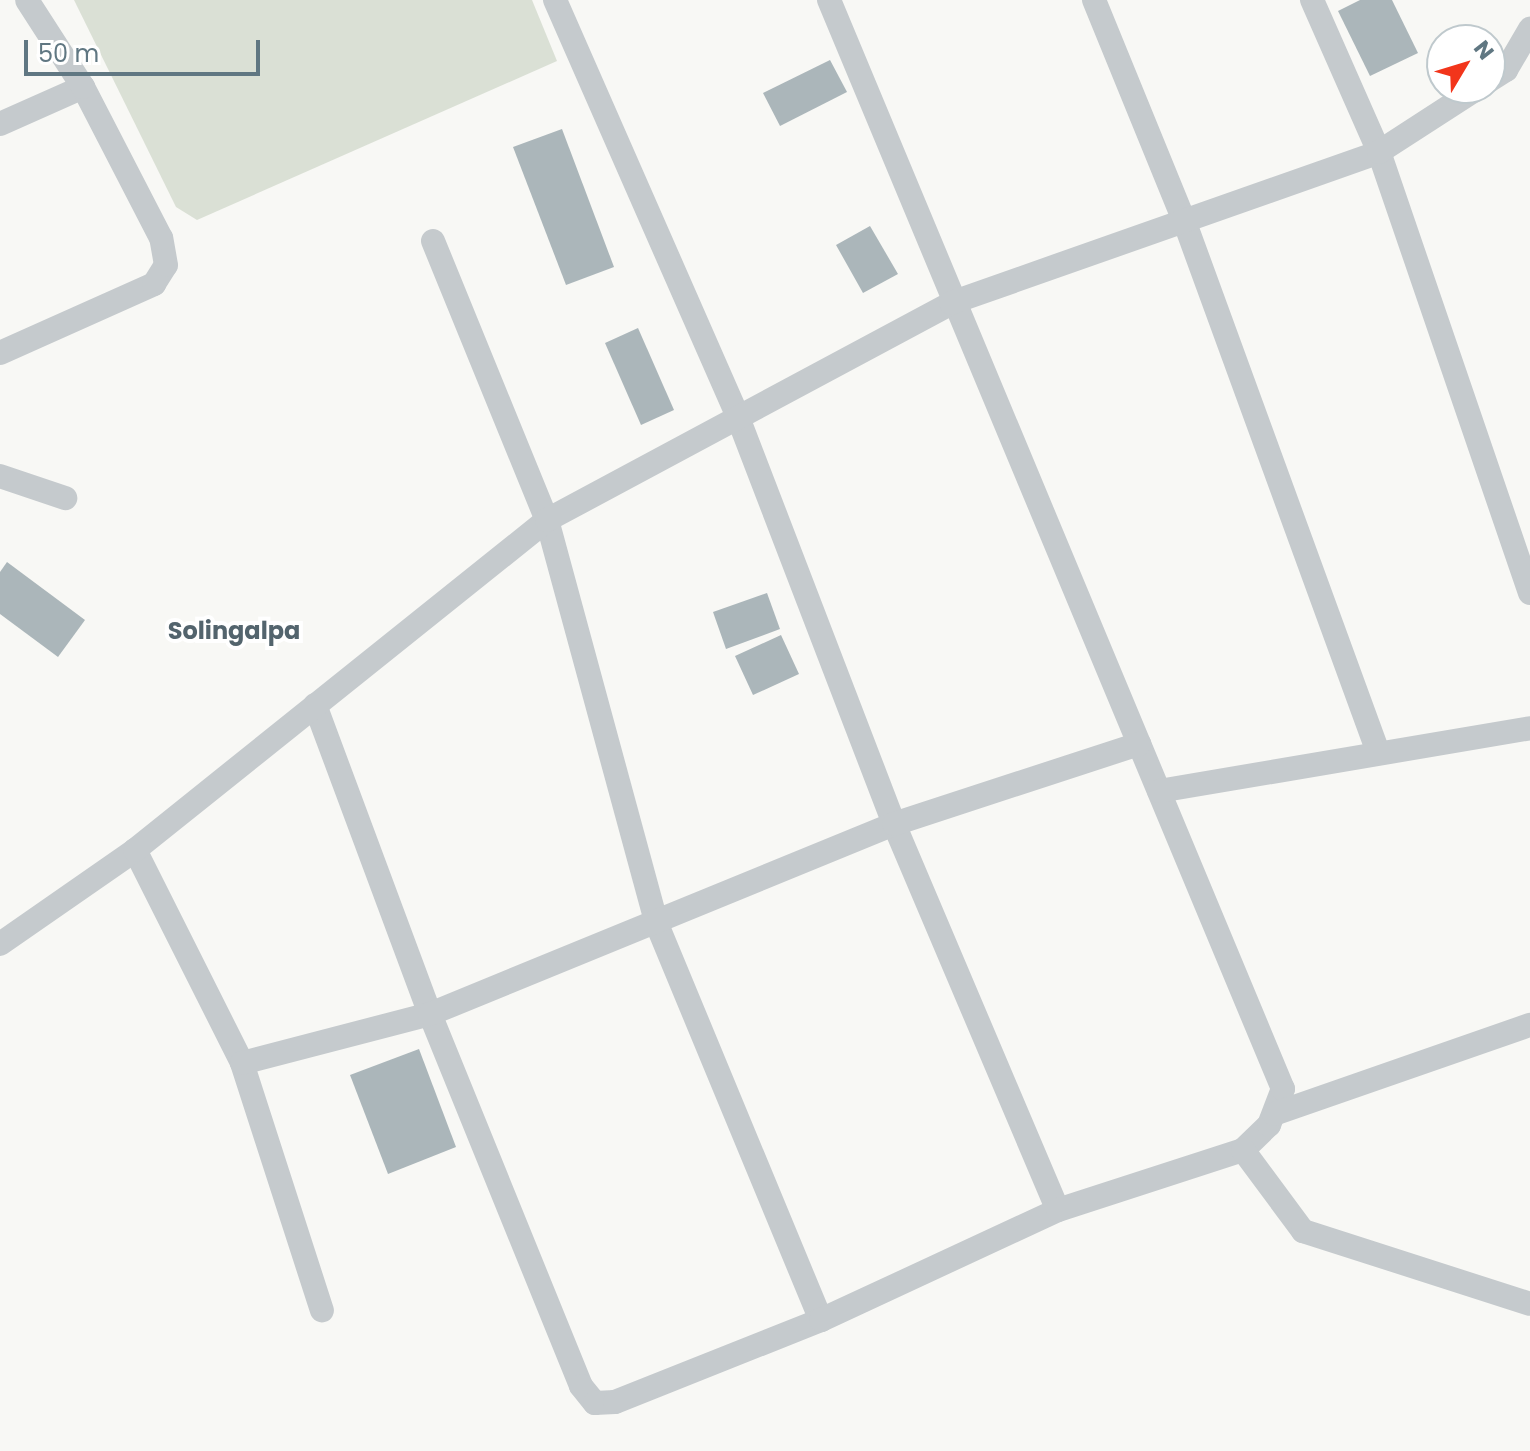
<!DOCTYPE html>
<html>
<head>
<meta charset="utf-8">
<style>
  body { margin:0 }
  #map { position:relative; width:1530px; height:1451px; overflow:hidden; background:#f8f8f5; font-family:Poppins,sans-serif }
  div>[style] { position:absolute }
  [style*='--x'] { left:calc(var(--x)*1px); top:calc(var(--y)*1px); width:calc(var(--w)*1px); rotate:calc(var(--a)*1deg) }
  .green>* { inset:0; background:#dae0d5 }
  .building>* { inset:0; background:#abb6ba }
  .minor>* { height:24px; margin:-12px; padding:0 12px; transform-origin:12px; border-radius:12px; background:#c5cacd }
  span { translate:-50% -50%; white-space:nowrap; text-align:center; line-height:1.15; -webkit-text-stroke:8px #fff; paint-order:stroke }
  .quarter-label { font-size:24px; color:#53646d; font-weight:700 }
  .north { position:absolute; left:1426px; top:24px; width:80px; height:80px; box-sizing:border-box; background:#fff; border:2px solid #bfc9cd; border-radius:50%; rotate:52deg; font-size:22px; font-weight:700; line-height:32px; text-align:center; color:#607782 }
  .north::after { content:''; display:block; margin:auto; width:28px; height:36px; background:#f2351b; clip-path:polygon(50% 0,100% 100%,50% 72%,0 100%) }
  .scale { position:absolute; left:24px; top:40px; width:236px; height:36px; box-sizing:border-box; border:4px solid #607782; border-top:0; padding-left:10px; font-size:24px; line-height:28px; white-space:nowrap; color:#607782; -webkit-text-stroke:6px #fff; paint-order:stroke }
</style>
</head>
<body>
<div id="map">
  <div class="green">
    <i style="clip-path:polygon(74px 0,532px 0,557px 61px,197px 220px,176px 207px)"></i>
  </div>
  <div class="building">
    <i style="clip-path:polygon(1360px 0,1392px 0,1418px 53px,1370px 76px,1338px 11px)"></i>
    <i style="clip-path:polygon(830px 60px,847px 92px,780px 126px,763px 93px)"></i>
    <i style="clip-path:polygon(562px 129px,614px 267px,566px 285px,513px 147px)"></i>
    <i style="clip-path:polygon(870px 226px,898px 274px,863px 293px,836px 245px)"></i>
    <i style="clip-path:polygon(638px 328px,674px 410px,641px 425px,605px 343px)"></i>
    <i style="clip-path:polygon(7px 562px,85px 620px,58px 657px,0 614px,0 572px)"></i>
    <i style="clip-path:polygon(767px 593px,780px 629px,726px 649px,713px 612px)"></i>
    <i style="clip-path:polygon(781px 635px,799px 674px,753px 695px,735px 656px)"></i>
    <i style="clip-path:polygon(419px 1049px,456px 1147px,388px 1174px,350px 1075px)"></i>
  </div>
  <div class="minor">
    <i style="--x:555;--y:0;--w:459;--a:66.3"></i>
    <i style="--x:739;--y:420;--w:433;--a:69"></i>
    <i style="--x:894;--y:824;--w:419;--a:67"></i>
    <i style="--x:1094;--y:0;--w:241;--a:67.8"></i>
    <i style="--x:1185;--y:223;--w:563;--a:69.96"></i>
    <i style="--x:1312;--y:0;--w:166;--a:66.2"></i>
    <i style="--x:1379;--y:152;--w:466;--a:71.1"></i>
    <i style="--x:1490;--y:80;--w:19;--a:-32"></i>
    <i style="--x:1506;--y:70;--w:48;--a:-59.7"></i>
    <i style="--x:0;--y:124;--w:91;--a:-24"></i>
    <i style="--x:433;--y:241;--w:301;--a:67.8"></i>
    <i style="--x:547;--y:520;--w:417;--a:74.8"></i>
    <i style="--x:656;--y:922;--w:431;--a:67.5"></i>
    <i style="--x:0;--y:353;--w:169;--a:-24.1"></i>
    <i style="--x:154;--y:284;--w:22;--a:-58"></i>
    <i style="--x:166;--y:265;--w:27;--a:-100"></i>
    <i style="--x:161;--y:238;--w:170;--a:-117.3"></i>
    <i style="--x:83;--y:87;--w:103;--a:-122.8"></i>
    <i style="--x:0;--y:476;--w:69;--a:18.7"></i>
    <i style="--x:315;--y:705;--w:330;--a:69.6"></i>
    <i style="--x:430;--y:1014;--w:401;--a:67.9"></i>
    <i style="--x:581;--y:1386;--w:22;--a:51"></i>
    <i style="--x:595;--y:1403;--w:20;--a:-3"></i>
    <i style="--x:615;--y:1402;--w:222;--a:-21.7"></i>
    <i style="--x:821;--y:1320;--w:261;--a:-24.9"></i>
    <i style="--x:1058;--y:1210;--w:194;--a:-18"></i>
    <i style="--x:1243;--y:1150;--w:36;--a:-44"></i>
    <i style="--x:1269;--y:1125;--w:39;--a:-69"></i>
    <i style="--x:1283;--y:1089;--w:1180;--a:-112.63"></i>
    <i style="--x:1159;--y:791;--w:376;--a:-9.6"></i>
    <i style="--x:135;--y:850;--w:238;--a:63.3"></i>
    <i style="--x:242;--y:1063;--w:260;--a:72.1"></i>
    <i style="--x:0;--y:944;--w:165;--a:-34.8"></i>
    <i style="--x:135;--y:850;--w:528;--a:-38.69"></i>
    <i style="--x:547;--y:520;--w:459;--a:-28.2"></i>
    <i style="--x:951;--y:303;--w:454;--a:-19.4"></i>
    <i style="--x:1379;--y:152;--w:118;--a:-32.9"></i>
    <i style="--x:242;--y:1063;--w:194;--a:-14.6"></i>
    <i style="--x:430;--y:1014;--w:501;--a:-22.27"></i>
    <i style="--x:894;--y:824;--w:258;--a:-18.1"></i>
    <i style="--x:1274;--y:1114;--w:271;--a:-19.2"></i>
    <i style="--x:1243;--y:1150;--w:101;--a:53.5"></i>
    <i style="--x:1303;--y:1231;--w:238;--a:17.8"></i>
  </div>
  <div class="quarter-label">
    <span style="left:234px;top:631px">Solingalpa</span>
  </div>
  <div class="north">N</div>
  <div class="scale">50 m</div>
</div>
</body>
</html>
